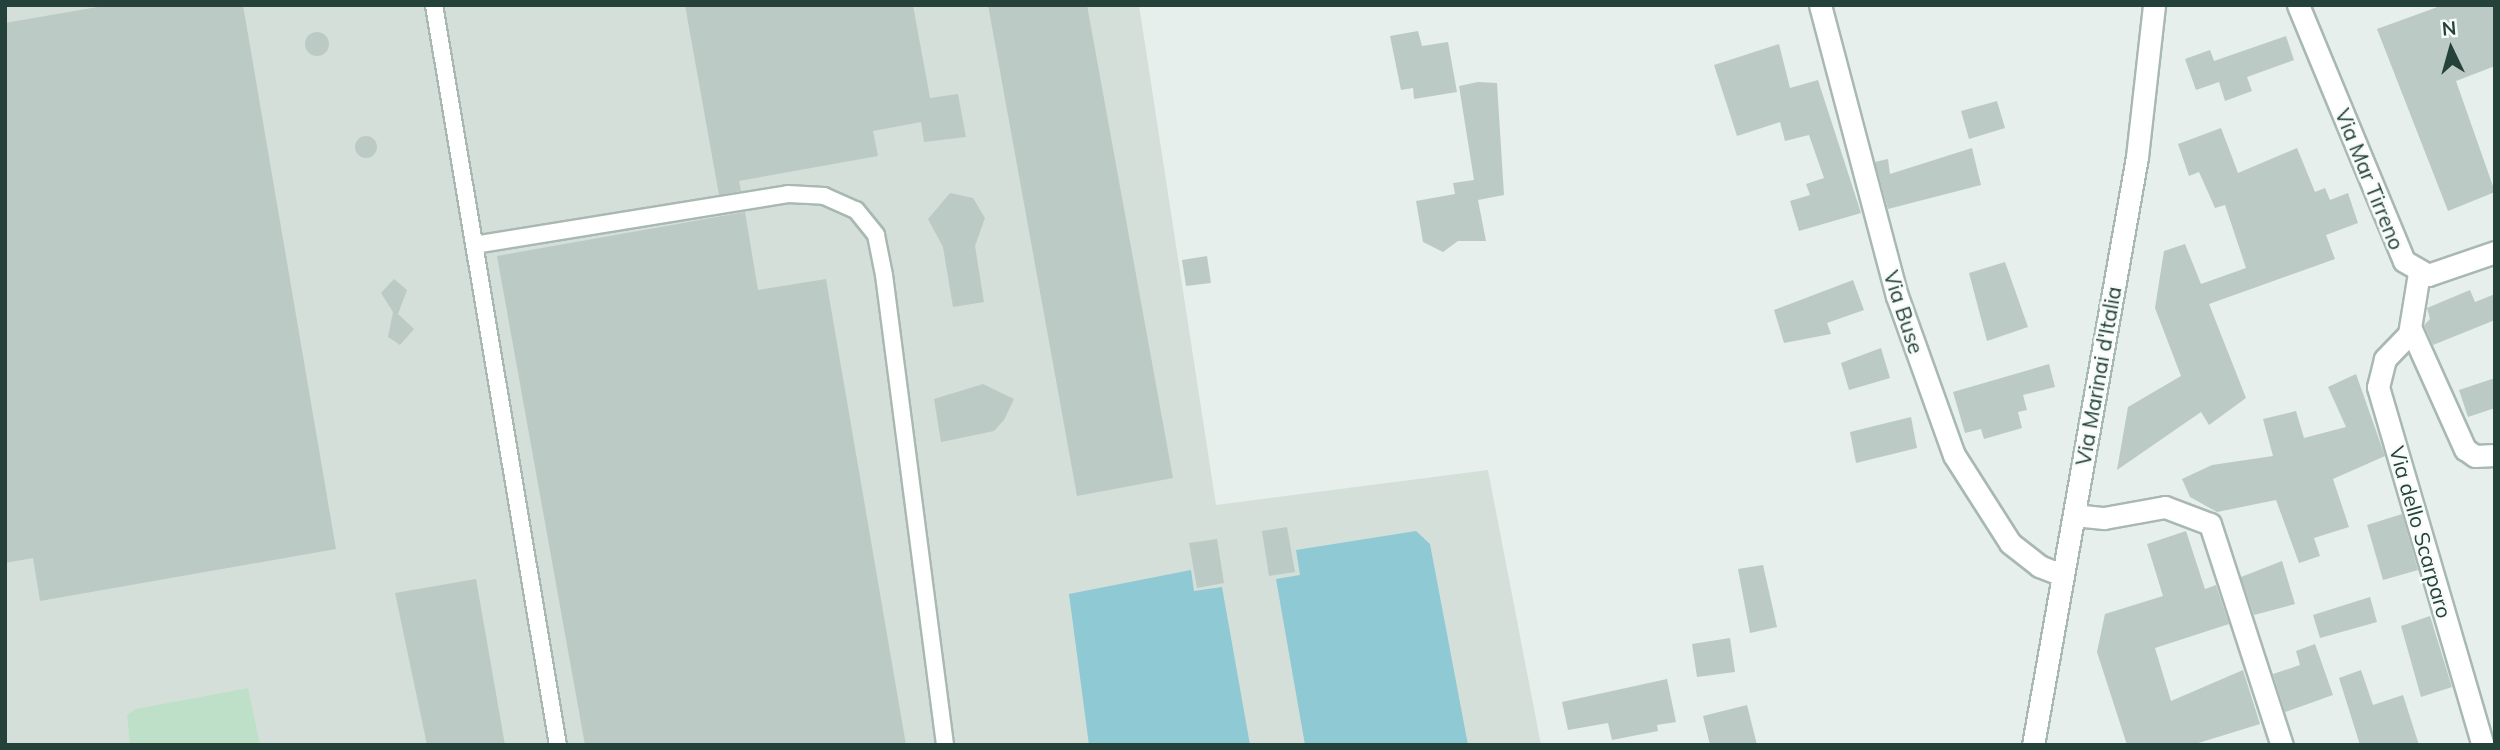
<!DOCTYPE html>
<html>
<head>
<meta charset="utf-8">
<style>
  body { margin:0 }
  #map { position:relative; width:2500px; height:750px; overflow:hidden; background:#e6efeb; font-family:Mulish,sans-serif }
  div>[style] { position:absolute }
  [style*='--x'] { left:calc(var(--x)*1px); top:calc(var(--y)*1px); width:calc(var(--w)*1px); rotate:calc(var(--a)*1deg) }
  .built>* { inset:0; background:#d4dfda }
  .green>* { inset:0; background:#bfe0c8 }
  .water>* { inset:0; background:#8ec9d4 }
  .building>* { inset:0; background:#bbcac4 }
  .round { border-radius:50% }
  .roads { filter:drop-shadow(2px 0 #a8b8b2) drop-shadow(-2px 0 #a8b8b2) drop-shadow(0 2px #a8b8b2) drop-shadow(0 -2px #a8b8b2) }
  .service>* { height:16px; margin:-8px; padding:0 8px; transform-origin:8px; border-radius:8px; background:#fff }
  .minor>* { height:21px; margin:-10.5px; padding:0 10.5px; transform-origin:10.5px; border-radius:10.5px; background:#fff }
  span { translate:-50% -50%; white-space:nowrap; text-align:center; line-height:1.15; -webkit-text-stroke:5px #f7fbf9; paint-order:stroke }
  .street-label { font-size:21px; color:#24423a }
  .frame { position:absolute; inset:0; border:7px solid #24423a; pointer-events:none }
  .north { position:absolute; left:2416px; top:14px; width:70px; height:70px; -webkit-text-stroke:5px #f7fbf9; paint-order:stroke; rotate:355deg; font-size:19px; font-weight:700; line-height:28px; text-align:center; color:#24423a }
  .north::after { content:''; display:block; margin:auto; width:24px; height:32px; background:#24423a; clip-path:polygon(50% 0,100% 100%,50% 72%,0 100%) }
</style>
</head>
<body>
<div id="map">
  <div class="built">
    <i style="clip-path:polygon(5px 5px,1139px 5px,1216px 505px,1488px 470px,1541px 745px,5px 745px)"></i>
  </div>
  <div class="green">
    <i style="clip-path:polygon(248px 688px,260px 745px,130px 745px,127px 715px,136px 709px)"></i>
  </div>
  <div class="water">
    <i style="clip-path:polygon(1416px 531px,1430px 544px,1468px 745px,1305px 745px,1276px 579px,1300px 575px,1296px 550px)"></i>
    <i style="clip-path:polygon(1191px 570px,1194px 591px,1222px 587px,1250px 745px,1089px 745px,1069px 594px)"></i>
  </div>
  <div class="building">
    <i style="clip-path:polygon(109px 5px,243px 5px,336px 549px,40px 601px,33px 558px,5px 563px,5px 23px)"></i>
    <i style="clip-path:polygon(685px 5px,913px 5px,930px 98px,958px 94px,966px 137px,924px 142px,921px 122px,873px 131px,878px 156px,739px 181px,741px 191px,719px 195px)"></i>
    <i style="clip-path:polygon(988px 5px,1087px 5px,1173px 478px,1077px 496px)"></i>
    <i style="clip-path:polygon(2443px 5px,2495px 5px,2495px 66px,2456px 81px,2495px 192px,2448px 211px,2377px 29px)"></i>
    <i style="clip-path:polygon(1418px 31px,1422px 46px,1448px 42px,1457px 92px,1414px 99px,1413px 88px,1401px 90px,1390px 36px)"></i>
    <i class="round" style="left:305px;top:32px;width:24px;height:24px"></i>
    <i style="clip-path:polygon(2286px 36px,2294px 60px,2247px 77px,2252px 91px,2225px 101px,2219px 82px,2196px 90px,2185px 59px,2210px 50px,2214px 61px)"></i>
    <i style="clip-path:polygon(1779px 44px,1790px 88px,1818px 80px,1861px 213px,1799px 231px,1790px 201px,1810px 195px,1806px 184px,1824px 178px,1809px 135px,1785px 141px,1780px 122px,1737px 136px,1714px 65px)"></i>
    <i style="clip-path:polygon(1478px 82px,1497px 83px,1504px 195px,1478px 200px,1486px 241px,1458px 241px,1443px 252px,1423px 242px,1416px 201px,1455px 194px,1453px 183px,1474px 180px,1459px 86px)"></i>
    <i style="clip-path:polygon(1997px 101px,2005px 128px,1969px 139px,1961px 111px)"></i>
    <i style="clip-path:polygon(2221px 128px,2238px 173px,2297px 148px,2315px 192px,2325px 188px,2330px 200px,2348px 193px,2358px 223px,2326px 235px,2335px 259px,2209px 304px,2246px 398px,2209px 425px,2201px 412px,2117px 470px,2128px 407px,2181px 376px,2155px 308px,2164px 251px,2185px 244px,2201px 284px,2246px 268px,2225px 205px,2215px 208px,2199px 172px,2189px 176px,2178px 144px)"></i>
    <i class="round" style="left:355px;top:136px;width:22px;height:22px"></i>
    <i style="clip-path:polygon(1972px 148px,1981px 185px,1888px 209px,1875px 162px,1888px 159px,1890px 174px)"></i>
    <i style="clip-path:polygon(950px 193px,973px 198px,985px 218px,975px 246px,984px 302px,953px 307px,943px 247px,928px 219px)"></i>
    <i style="clip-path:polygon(745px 212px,758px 290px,826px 279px,906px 745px,585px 745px,497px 256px)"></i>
    <i style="clip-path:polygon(1207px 256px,1211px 283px,1186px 286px,1182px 260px)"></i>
    <i style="clip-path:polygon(2005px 262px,2028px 327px,1987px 341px,1969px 273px)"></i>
    <i style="clip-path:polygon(394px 279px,407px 290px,398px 314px,414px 329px,400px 345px,388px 337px,393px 312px,381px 293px)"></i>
    <i style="clip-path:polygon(1853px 280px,1864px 310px,1827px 323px,1831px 334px,1784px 343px,1774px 310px)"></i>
    <i style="clip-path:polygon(2470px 290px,2475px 302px,2495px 294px,2495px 320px,2433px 345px,2424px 325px,2430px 319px,2427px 308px)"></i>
    <i style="clip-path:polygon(1881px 348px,1890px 378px,1849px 390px,1841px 363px)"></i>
    <i style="clip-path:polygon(2049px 364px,2055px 387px,2023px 395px,2027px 410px,2018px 412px,2022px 428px,1984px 439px,1981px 429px,1965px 433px,1953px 392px)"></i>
    <i style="clip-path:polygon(2356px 374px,2385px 456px,2333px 479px,2349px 527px,2314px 538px,2320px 556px,2299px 563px,2276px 500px,2217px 512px,2190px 497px,2182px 479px,2212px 465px,2273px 456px,2263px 419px,2296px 411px,2304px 438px,2346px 427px,2328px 387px)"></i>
    <i style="clip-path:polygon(2495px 378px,2495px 408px,2468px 417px,2459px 390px)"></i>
    <i style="clip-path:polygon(983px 384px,1014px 399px,1004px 420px,994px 431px,941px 442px,934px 399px)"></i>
    <i style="clip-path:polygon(1911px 417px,1917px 448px,1856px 463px,1850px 432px)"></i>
    <i style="clip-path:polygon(2402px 514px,2418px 570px,2383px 580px,2367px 525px)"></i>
    <i style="clip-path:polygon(1287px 527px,1295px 572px,1269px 576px,1262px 531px)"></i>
    <i style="clip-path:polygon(2186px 531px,2205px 589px,2216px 585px,2229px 624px,2155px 648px,2171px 701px,2243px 670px,2260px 724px,2192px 745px,2127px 745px,2097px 652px,2105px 614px,2163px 596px,2147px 544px)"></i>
    <i style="clip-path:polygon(1217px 539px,1224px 583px,1197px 588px,1189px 543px)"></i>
    <i style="clip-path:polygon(2282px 561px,2295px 604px,2254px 615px,2241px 577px)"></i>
    <i style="clip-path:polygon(1763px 565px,1777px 627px,1750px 633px,1738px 569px)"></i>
    <i style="clip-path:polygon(476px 579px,505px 745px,427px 745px,395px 593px)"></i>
    <i style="clip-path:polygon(2370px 597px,2377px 622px,2320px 638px,2313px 615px)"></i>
    <i style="clip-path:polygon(2430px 616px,2452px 687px,2421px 697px,2401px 626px)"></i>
    <i style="clip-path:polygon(1730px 638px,1735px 672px,1697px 677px,1692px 644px)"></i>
    <i style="clip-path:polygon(2315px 644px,2333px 695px,2285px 712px,2273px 674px,2300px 665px,2296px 651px)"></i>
    <i style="clip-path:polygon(2361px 670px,2373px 705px,2403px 695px,2419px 745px,2360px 745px,2339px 678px)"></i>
    <i style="clip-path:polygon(1667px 679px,1676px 722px,1657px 725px,1658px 731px,1612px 740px,1608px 723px,1568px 730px,1562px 702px)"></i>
    <i style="clip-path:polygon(1747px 705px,1757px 745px,1710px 745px,1703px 716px)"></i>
  </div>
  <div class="roads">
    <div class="service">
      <i style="--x:434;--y:5;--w:750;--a:80.49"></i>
      <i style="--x:474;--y:245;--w:318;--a:-9.2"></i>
      <i style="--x:788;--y:194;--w:36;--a:3"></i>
      <i style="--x:824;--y:196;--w:35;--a:24"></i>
      <i style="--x:856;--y:210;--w:32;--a:51"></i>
      <i style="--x:876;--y:235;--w:41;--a:78.7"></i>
      <i style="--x:884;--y:275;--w:474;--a:82.6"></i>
    </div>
    <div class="minor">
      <i style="--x:1820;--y:5;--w:301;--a:75.2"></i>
      <i style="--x:1897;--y:296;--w:169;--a:70.3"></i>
      <i style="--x:1954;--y:455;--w:104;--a:57.5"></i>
      <i style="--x:2010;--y:543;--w:37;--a:38"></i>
      <i style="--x:2039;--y:566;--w:25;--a:21"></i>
      <i style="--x:2298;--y:5;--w:277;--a:67.5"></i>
      <i style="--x:2404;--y:261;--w:28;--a:30"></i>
      <i style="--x:2428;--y:275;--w:71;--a:-18.9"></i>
      <i style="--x:2419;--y:273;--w:62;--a:99.3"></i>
      <i style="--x:2409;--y:334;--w:35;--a:134"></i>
      <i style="--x:2385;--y:359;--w:29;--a:104"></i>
      <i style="--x:2378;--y:387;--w:373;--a:73.7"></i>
      <i style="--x:2411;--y:329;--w:132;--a:65.8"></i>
      <i style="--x:2465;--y:449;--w:12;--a:35"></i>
      <i style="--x:2475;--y:456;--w:20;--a:-3"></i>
      <i style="--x:2074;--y:515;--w:30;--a:6"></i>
      <i style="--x:2104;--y:518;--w:62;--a:-10.2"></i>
      <i style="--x:2165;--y:507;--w:48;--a:20.7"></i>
      <i style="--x:2210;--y:524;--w:232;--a:72"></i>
      <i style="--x:2033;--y:745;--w:597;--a:-79.97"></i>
      <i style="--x:2137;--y:157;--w:153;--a:-83.6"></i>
    </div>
  </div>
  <div class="street-label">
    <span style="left:2370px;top:179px;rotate:68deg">Via Mar Tirreno</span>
    <span style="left:1904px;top:312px;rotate:72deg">Via Buse</span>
    <span style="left:2098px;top:376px;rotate:-80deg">Via Marinai d'Italia</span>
    <span style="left:2421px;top:532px;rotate:74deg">Via dello Scarparo</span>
  </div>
  <div class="frame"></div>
  <div class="north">N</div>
</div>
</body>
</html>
